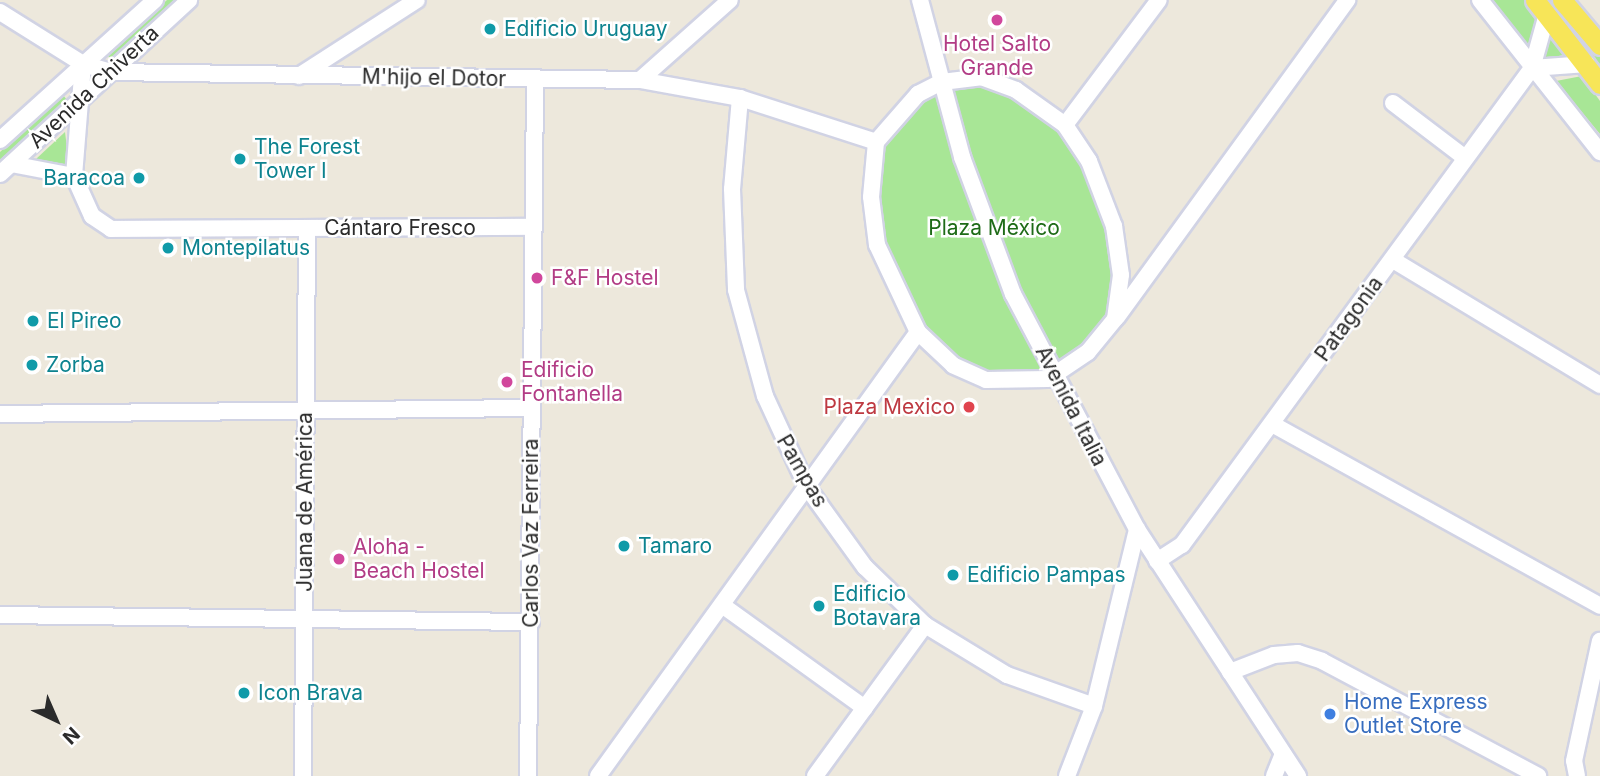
<!DOCTYPE html>
<html>
<head>
<meta charset="utf-8">
<style>
  body { margin:0 }
  #map { position:relative; width:1600px; height:776px; overflow:hidden; background:#ede8dc; font-family:Inter,sans-serif }
  div>[style] { position:absolute }
  [style*='--x'] { left:calc(var(--x)*1px); top:calc(var(--y)*1px); width:calc(var(--w)*1px); rotate:calc(var(--a)*1deg) }
  .green>* { inset:0; background:#a8e696 }
  .roads { filter:drop-shadow(2px 0 #d1d3e4) drop-shadow(-2px 0 #d1d3e4) drop-shadow(0 2px #d1d3e4) drop-shadow(0 -2px #d1d3e4) }
  .minor>* { height:16px; margin:-8px; padding:0 8px; transform-origin:8px; border-radius:8px; background:#fff }
  .major>* { height:19px; margin:-9.5px; padding:0 9.5px; transform-origin:9.5px; border-radius:9.5px; background:#f7e558 }
  .dots>* { width:19px; height:19px; translate:-50% -50%; box-sizing:border-box; border:4px solid #fff; border-radius:50% }
  span { translate:-50% -50%; white-space:nowrap; text-align:center; line-height:1.15; -webkit-text-stroke:5px #fff; paint-order:stroke }
  .culture-label { font-size:21px; color:#0d838f }
  .left { translate:0 -50%; text-align:left }
  .right { translate:-100% -50%; text-align:right }
  .hotel-label { font-size:21px; color:#b23c85 }
  .street-label { font-size:21px; color:#2b2b2b }
  .park-label { font-size:21px; color:#1e6b17 }
  .health-label { font-size:21px; color:#be3a42 }
  .shop-label { font-size:21px; color:#366cbe }
  .north { position:absolute; left:21px; top:685px; width:70px; height:70px; -webkit-text-stroke:5px #fff; paint-order:stroke; rotate:136deg; font-size:19px; font-weight:700; line-height:28px; text-align:center; color:#2b2b2b }
  .north::after { content:''; display:block; margin:auto; width:24px; height:32px; background:#2b2b2b; clip-path:polygon(50% 0,100% 100%,50% 72%,0 100%) }
</style>
</head>
<body>
<div id="map">
  <div class="green">
    <i style="clip-path:polygon(167px 0,178px 0,112px 60px,107px 55px)"></i>
    <i style="clip-path:polygon(1488px 0,1524px 0,1538px 14px,1527px 51px)"></i>
    <i style="clip-path:polygon(1545px 0,1555px 0,1600px 56px,1600px 71px)"></i>
    <i style="clip-path:polygon(1551px 30px,1569px 54px,1538px 60px)"></i>
    <i style="clip-path:polygon(1582px 76px,1600px 101px,1600px 134px,1556px 81px)"></i>
    <i style="clip-path:polygon(981px 77px,1065px 125px,1114px 226px,1115px 319px,1056px 376px,986px 380px,918px 332px,877px 245px,876px 142px,918px 94px)"></i>
    <i style="clip-path:polygon(63px 95px,67px 100px,0 162px,0 152px)"></i>
    <i style="clip-path:polygon(65px 132px,69px 165px,36px 159px)"></i>
  </div>
  <div class="roads">
    <div class="minor">
      <i style="--x:920;--y:0;--w:163;--a:75"></i>
      <i style="--x:962;--y:157;--w:146;--a:69.6"></i>
      <i style="--x:1013;--y:294;--w:266;--a:62.2"></i>
      <i style="--x:1137;--y:529;--w:295;--a:56.9"></i>
      <i style="--x:1480;--y:0;--w:194;--a:51.7"></i>
      <i style="--x:0;--y:12;--w:98;--a:32.1"></i>
      <i style="--x:83;--y:64;--w:29;--a:16"></i>
      <i style="--x:111;--y:72;--w:529;--a:0.87"></i>
      <i style="--x:640;--y:80;--w:102;--a:10.2"></i>
      <i style="--x:740;--y:98;--w:143;--a:17.9"></i>
      <i style="--x:83;--y:64;--w:112;--a:94.6"></i>
      <i style="--x:74;--y:176;--w:44;--a:65.8"></i>
      <i style="--x:92;--y:216;--w:23;--a:34"></i>
      <i style="--x:111;--y:229;--w:423;--a:-0.3"></i>
      <i style="--x:1532;--y:68;--w:55;--a:-4.2"></i>
      <i style="--x:299;--y:76;--w:140;--a:-32.8"></i>
      <i style="--x:981;--y:77;--w:37;--a:20"></i>
      <i style="--x:1016;--y:90;--w:60;--a:35.5"></i>
      <i style="--x:1065;--y:125;--w:43;--a:56.3"></i>
      <i style="--x:1089;--y:161;--w:70;--a:69"></i>
      <i style="--x:1114;--y:226;--w:49;--a:81.9"></i>
      <i style="--x:1121;--y:275;--w:44;--a:97.8"></i>
      <i style="--x:1115;--y:319;--w:43;--a:129.3"></i>
      <i style="--x:1088;--y:352;--w:48;--a:146"></i>
      <i style="--x:1048;--y:379;--w:62;--a:179.1"></i>
      <i style="--x:986;--y:380;--w:36;--a:-156"></i>
      <i style="--x:953;--y:365;--w:48;--a:-136.7"></i>
      <i style="--x:918;--y:332;--w:96;--a:-115.2"></i>
      <i style="--x:877;--y:245;--w:48;--a:-97.1"></i>
      <i style="--x:871;--y:197;--w:55;--a:-84.8"></i>
      <i style="--x:876;--y:142;--w:64;--a:-48.8"></i>
      <i style="--x:918;--y:94;--w:27;--a:-27"></i>
      <i style="--x:942;--y:82;--w:39;--a:-7"></i>
      <i style="--x:640;--y:80;--w:120;--a:-41.6"></i>
      <i style="--x:740;--y:98;--w:91;--a:95"></i>
      <i style="--x:732;--y:189;--w:101;--a:87.7"></i>
      <i style="--x:736;--y:290;--w:110;--a:74.7"></i>
      <i style="--x:765;--y:396;--w:100;--a:65.2"></i>
      <i style="--x:807;--y:487;--w:99;--a:54.1"></i>
      <i style="--x:865;--y:567;--w:83;--a:44"></i>
      <i style="--x:925;--y:625;--w:96;--a:31.4"></i>
      <i style="--x:1007;--y:675;--w:92;--a:19.6"></i>
      <i style="--x:1393;--y:103;--w:89;--a:37.3"></i>
      <i style="--x:1065;--y:125;--w:156;--a:-53.1"></i>
      <i style="--x:0;--y:140;--w:209;--a:-42.1"></i>
      <i style="--x:11;--y:164;--w:64;--a:10.8"></i>
      <i style="--x:0;--y:174;--w:257;--a:-42.6"></i>
      <i style="--x:1393;--y:260;--w:242;--a:31.1"></i>
      <i style="--x:1117;--y:317;--w:392;--a:-54"></i>
      <i style="--x:0;--y:414;--w:530;--a:-0.65"></i>
      <i style="--x:1272;--y:424;--w:375;--a:29"></i>
      <i style="--x:1157;--y:561;--w:30;--a:-33"></i>
      <i style="--x:1182;--y:545;--w:592;--a:-53.73"></i>
      <i style="--x:1532;--y:68;--w:56;--a:-74.5"></i>
      <i style="--x:722;--y:605;--w:176;--a:35.8"></i>
      <i style="--x:0;--y:615;--w:531;--a:0.76"></i>
      <i style="--x:1230;--y:672;--w:47;--a:-21.1"></i>
      <i style="--x:1274;--y:655;--w:24;--a:-5"></i>
      <i style="--x:1298;--y:653;--w:25;--a:18"></i>
      <i style="--x:1322;--y:661;--w:245;--a:28"></i>
      <i style="--x:303;--y:776;--w:548;--a:-89.58"></i>
      <i style="--x:528;--y:776;--w:696;--a:-89.42"></i>
      <i style="--x:598;--y:776;--w:547;--a:-54.22"></i>
      <i style="--x:815;--y:776;--w:187;--a:-53.9"></i>
      <i style="--x:1067;--y:776;--w:75;--a:-68.9"></i>
      <i style="--x:1094;--y:706;--w:182;--a:-76.3"></i>
      <i style="--x:1274;--y:776;--w:24;--a:-68"></i>
      <i style="--x:1577;--y:776;--w:15;--a:-101"></i>
      <i style="--x:1574;--y:761;--w:123;--a:-77.8"></i>
    </div>
    <div class="major">
      <i style="--x:1535;--y:0;--w:106;--a:52.3"></i>
      <i style="--x:1562;--y:0;--w:59;--a:49.8"></i>
    </div>
  </div>
  <div class="dots">
    <i style="left:997px;top:20px;background:#d1479c"></i>
    <i style="left:490px;top:29px;background:#0f9aa8"></i>
    <i style="left:240px;top:159px;background:#0f9aa8"></i>
    <i style="left:139px;top:178px;background:#0f9aa8"></i>
    <i style="left:168px;top:248px;background:#0f9aa8"></i>
    <i style="left:537px;top:278px;background:#d1479c"></i>
    <i style="left:33px;top:321px;background:#0f9aa8"></i>
    <i style="left:32px;top:365px;background:#0f9aa8"></i>
    <i style="left:507px;top:382px;background:#d1479c"></i>
    <i style="left:969px;top:407px;background:#e0444e"></i>
    <i style="left:624px;top:546px;background:#0f9aa8"></i>
    <i style="left:339px;top:559px;background:#d1479c"></i>
    <i style="left:953px;top:575px;background:#0f9aa8"></i>
    <i style="left:819px;top:606px;background:#0f9aa8"></i>
    <i style="left:244px;top:693px;background:#0f9aa8"></i>
    <i style="left:1330px;top:714px;background:#3f7fe0"></i>
  </div>
  <div class="culture-label">
    <span class="left" style="left:504px;top:29px">Edificio Uruguay</span>
    <span class="left" style="left:254px;top:159px">The Forest<br>Tower I</span>
    <span class="right" style="left:125px;top:178px">Baracoa</span>
    <span class="left" style="left:182px;top:248px">Montepilatus</span>
    <span class="left" style="left:47px;top:321px">El Pireo</span>
    <span class="left" style="left:46px;top:365px">Zorba</span>
    <span class="left" style="left:638px;top:546px">Tamaro</span>
    <span class="left" style="left:967px;top:575px">Edificio Pampas</span>
    <span class="left" style="left:833px;top:606px">Edificio<br>Botavara</span>
    <span class="left" style="left:258px;top:693px">Icon Brava</span>
  </div>
  <div class="hotel-label">
    <span style="left:997px;top:56px">Hotel Salto<br>Grande</span>
    <span class="left" style="left:551px;top:278px">F&amp;F Hostel</span>
    <span class="left" style="left:521px;top:382px">Edificio<br>Fontanella</span>
    <span class="left" style="left:353px;top:559px">Aloha -<br>Beach Hostel</span>
  </div>
  <div class="street-label">
    <span style="left:434px;top:78px;rotate:1deg">M'hijo el Dotor</span>
    <span style="left:94px;top:87px;rotate:-43deg">Avenida Chiverta</span>
    <span style="left:400px;top:228px">Cántaro Fresco</span>
    <span style="left:1349px;top:319px;rotate:-54deg">Patagonia</span>
    <span style="left:1071px;top:406px;rotate:63deg">Avenida Italia</span>
    <span style="left:802px;top:471px;rotate:60deg">Pampas</span>
    <span style="left:305px;top:502px;rotate:-90deg">Juana de América</span>
    <span style="left:531px;top:533px;rotate:-90deg">Carlos Vaz Ferreira</span>
  </div>
  <div class="park-label">
    <span style="left:994px;top:228px">Plaza México</span>
  </div>
  <div class="health-label">
    <span class="right" style="left:955px;top:407px">Plaza Mexico</span>
  </div>
  <div class="shop-label">
    <span class="left" style="left:1344px;top:714px">Home Express<br>Outlet Store</span>
  </div>
  <div class="north">N</div>
</div>
</body>
</html>
